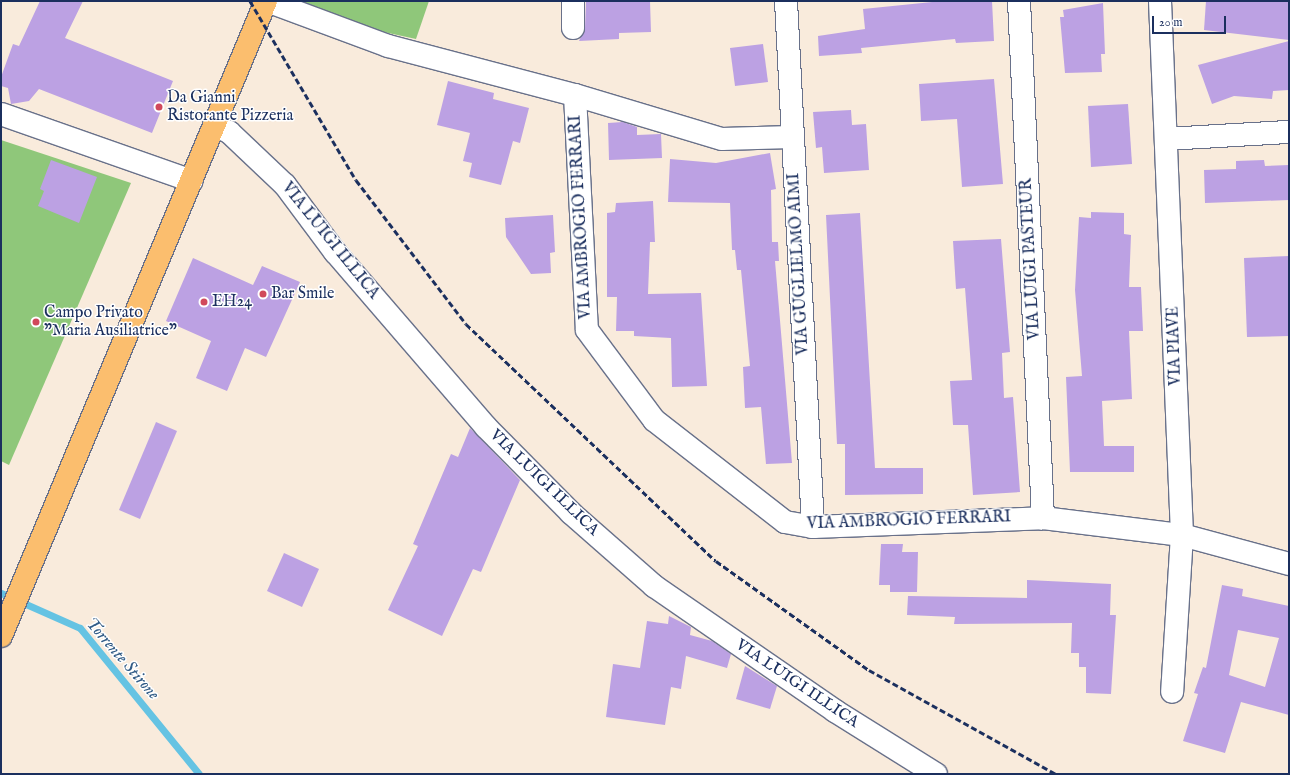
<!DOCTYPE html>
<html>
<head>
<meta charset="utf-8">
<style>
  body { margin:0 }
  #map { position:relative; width:1290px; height:775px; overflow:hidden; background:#f9ebdc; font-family:"IM FELL English",serif }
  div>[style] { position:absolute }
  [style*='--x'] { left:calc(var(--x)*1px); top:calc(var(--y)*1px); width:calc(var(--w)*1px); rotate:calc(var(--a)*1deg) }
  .green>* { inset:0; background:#8fc77a }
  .stream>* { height:7px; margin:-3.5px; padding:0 3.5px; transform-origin:3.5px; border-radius:3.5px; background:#65c3e3 }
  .building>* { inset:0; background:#bca1e3 }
  .roads { filter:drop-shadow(1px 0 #69718a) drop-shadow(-1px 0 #69718a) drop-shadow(0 1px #69718a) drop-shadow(0 -1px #69718a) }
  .minor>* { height:22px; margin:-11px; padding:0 11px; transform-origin:11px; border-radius:11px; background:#fff }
  .major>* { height:22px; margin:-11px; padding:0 11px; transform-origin:11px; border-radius:11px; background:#fbbe6e }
  .rail>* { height:3px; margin-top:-1.5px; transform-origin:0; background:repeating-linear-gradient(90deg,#1b2f5e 0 6px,transparent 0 9px) }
  .dots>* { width:11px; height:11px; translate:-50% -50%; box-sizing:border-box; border:2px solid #fff; border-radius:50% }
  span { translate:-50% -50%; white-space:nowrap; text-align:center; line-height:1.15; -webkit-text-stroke:3px #fff; paint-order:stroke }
  .poi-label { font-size:16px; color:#1b2f5e }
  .left { translate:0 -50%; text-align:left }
  .street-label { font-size:16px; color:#1b2f5e }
  .water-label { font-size:17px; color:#315b86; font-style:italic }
  .frame { position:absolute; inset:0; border:2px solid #1b2f5e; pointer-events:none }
  .scale { position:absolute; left:1152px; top:16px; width:74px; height:18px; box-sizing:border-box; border:2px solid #1b2f5e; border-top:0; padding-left:5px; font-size:12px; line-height:14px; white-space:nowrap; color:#1b2f5e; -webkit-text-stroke:3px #fff; paint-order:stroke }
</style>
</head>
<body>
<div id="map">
  <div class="green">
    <i style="clip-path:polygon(304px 1px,429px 1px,416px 39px,356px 26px,303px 4px)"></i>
    <i style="clip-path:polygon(1px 140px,131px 183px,9px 465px,1px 461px)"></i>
  </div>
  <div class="stream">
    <i style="--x:1;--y:593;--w:86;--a:23.9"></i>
    <i style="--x:80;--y:628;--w:188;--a:50.8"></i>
  </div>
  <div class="building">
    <i style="clip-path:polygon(40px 1px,83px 1px,65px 38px,173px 81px,152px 133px,39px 89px,29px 101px,11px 104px,8px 88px,1px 86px,1px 77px,13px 44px,19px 46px)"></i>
    <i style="clip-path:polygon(586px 1px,650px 1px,651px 32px,619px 33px,619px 39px,579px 41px,585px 28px)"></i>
    <i style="clip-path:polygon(942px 1px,992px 1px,994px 41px,956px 43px,955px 39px,861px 48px,862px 53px,819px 56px,818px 36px,865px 29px,863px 9px)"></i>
    <i style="clip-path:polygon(1206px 1px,1289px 1px,1289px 40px,1204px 30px)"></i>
    <i style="clip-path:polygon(1103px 3px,1105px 54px,1101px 54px,1102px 72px,1065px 73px,1060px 17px,1064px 17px,1063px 10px)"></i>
    <i style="clip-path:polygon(1289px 41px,1289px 90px,1273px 91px,1272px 99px,1234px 96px,1212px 104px,1198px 65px)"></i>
    <i style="clip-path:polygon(763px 44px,768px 82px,735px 86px,730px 48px)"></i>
    <i style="clip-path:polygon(994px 79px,1003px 184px,962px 187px,957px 119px,921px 121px,919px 84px)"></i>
    <i style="clip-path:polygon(448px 81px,494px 93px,493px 99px,529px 108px,520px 143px,513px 141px,501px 185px,469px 177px,472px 163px,463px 161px,470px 133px,437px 125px)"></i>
    <i style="clip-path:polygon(1128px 104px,1132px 164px,1091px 167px,1088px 106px)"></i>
    <i style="clip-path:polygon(851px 110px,852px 125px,866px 124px,869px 170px,824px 173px,822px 147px,816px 148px,813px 112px)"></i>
    <i style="clip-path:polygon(623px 122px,637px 127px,637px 135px,661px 134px,662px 158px,609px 160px,608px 123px)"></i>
    <i style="clip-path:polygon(770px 153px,776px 189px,771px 190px,772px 242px,778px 242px,779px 261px,775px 261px,792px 463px,766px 464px,761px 407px,745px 408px,743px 367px,750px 366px,741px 270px,737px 270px,735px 250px,732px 250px,730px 203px,668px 202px,670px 159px,716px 163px)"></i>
    <i style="clip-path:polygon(51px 160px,97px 177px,79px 223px,38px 206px,44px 191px,40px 189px)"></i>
    <i style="clip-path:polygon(1264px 160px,1265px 166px,1289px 165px,1289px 200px,1205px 203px,1204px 170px,1236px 169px,1236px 161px)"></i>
    <i style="clip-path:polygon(653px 201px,655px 242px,650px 242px,648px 294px,701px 293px,707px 386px,672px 387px,671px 338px,634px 336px,634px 331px,616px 331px,617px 297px,607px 297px,607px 213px,615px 212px,616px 203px)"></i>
    <i style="clip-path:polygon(1091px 212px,1124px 213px,1124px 234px,1131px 235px,1129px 287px,1141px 287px,1143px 331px,1129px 331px,1132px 399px,1102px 401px,1104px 446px,1134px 446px,1134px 472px,1070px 472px,1066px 377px,1082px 376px,1075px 290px,1079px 217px,1091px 218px)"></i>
    <i style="clip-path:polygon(860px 213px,875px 468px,923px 468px,923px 494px,845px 495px,845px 444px,837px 444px,826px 215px)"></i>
    <i style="clip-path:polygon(553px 215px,555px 252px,550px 253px,551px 273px,531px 274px,506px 237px,505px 218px)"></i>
    <i style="clip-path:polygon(1001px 239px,1010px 352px,1002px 353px,1004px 398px,1013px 397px,1020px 492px,973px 495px,968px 425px,953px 425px,950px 381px,972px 380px,965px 288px,956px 289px,953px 241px)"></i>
    <i style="clip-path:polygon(1289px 256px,1289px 336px,1247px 337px,1244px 258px)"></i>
    <i style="clip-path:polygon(193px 258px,253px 285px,262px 266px,300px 282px,266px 357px,245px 348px,227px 391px,196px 378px,211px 341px,166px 321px)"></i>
    <i style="clip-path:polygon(156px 422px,177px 431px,140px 519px,119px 510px)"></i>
    <i style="clip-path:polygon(470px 428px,520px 480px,481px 572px,473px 569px,442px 636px,388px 610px,418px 546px,413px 544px,451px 454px,458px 457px)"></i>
    <i style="clip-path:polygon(881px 544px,903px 544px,902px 552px,918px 552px,917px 592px,890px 592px,890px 585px,879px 585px)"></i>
    <i style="clip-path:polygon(284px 553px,319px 569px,302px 607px,267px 591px)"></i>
    <i style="clip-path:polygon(1027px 580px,1111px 584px,1110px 615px,1116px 615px,1111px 694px,1086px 693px,1086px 667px,1079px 667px,1079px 653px,1071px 653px,1072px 623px,954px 624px,955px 617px,907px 615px,908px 596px,1027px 598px)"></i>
    <i style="clip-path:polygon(evenodd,1222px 585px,1243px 589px,1242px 596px,1289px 606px,1289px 715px,1241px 702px,1225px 753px,1183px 741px,1198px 694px,1194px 693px,1203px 667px,1206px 668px,1222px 585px,1238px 630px,1279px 638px,1265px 687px,1229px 675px,1238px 630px)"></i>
    <i style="clip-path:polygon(669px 616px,691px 627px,690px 635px,712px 641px,731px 654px,727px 668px,686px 656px,681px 689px,671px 687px,665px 725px,606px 717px,613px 664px,640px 668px,647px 621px,668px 624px)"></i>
    <i style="clip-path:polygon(745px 666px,777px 686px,770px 709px,736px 699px)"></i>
  </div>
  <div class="roads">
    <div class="minor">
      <i style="--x:267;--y:1;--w:129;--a:20.4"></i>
      <i style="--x:388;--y:46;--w:193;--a:14.7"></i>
      <i style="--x:575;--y:95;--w:235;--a:87.1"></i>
      <i style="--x:587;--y:330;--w:112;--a:53.3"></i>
      <i style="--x:654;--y:420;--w:166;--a:37.9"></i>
      <i style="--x:785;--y:522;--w:28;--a:10"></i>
      <i style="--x:813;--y:527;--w:230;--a:-2.2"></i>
      <i style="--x:1043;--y:518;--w:140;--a:7"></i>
      <i style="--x:1182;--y:535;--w:111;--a:15.2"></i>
      <i style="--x:786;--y:1;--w:527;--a:87.06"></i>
      <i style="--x:1019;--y:1;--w:518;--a:87.34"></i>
      <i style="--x:1160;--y:1;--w:534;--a:87.64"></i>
      <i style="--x:1182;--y:535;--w:157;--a:93.6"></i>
      <i style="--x:573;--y:28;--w:27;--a:-90"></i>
      <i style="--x:575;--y:95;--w:153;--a:16.7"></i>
      <i style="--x:722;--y:139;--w:70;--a:-1.6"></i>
      <i style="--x:1;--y:114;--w:202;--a:19.3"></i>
      <i style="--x:214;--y:125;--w:17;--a:25"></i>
      <i style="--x:229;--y:132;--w:77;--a:43.4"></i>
      <i style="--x:285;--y:185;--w:84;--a:53.3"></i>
      <i style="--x:335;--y:252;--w:231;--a:49.2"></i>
      <i style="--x:486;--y:427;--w:121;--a:45.3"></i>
      <i style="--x:571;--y:513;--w:111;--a:41.3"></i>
      <i style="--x:654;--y:586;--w:220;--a:34.6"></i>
      <i style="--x:835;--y:711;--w:119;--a:32"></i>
      <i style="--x:1166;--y:139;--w:123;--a:-3.3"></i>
    </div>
    <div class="major">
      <i style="--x:1;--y:636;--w:688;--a:-67.35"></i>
    </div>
  </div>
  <div class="rail">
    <i style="--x:250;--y:1;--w:208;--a:59.4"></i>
    <i style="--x:356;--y:180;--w:181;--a:52.6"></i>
    <i style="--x:466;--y:324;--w:344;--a:43.5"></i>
    <i style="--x:716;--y:561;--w:188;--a:35.5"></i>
    <i style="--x:869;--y:670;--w:214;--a:29.1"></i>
  </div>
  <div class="dots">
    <i style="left:159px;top:107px;background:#d1495b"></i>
    <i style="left:263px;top:294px;background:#d1495b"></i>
    <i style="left:204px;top:302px;background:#d1495b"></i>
    <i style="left:36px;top:322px;background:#d1495b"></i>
  </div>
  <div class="poi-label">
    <span class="left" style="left:167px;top:107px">Da Gianni<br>Ristorante Pizzeria</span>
    <span class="left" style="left:271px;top:294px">Bar Smile</span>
    <span class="left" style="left:212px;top:302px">EH24</span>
    <span class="left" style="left:44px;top:322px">Campo Privato<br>"Maria Ausiliatrice"</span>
  </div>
  <div class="street-label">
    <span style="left:581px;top:217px;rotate:-93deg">VIA AMBROGIO FERRARI</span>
    <span style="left:330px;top:241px;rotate:51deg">VIA LUIGI ILLICA</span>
    <span style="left:1031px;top:259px;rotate:-93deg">VIA LUIGI PASTEUR</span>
    <span style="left:799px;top:264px;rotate:-93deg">VIA GUGLIELMO AIMI</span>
    <span style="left:1175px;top:346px;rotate:-92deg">VIA PIAVE</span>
    <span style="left:544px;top:483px;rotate:44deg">VIA LUIGI ILLICA</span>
    <span style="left:909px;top:521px;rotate:-2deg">VIA AMBROGIO FERRARI</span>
    <span style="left:797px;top:684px;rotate:34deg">VIA LUIGI ILLICA</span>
  </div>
  <div class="water-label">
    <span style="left:122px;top:659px;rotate:49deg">Torrente Stirone</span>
  </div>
  <div class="frame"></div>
  <div class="scale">20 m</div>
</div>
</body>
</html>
